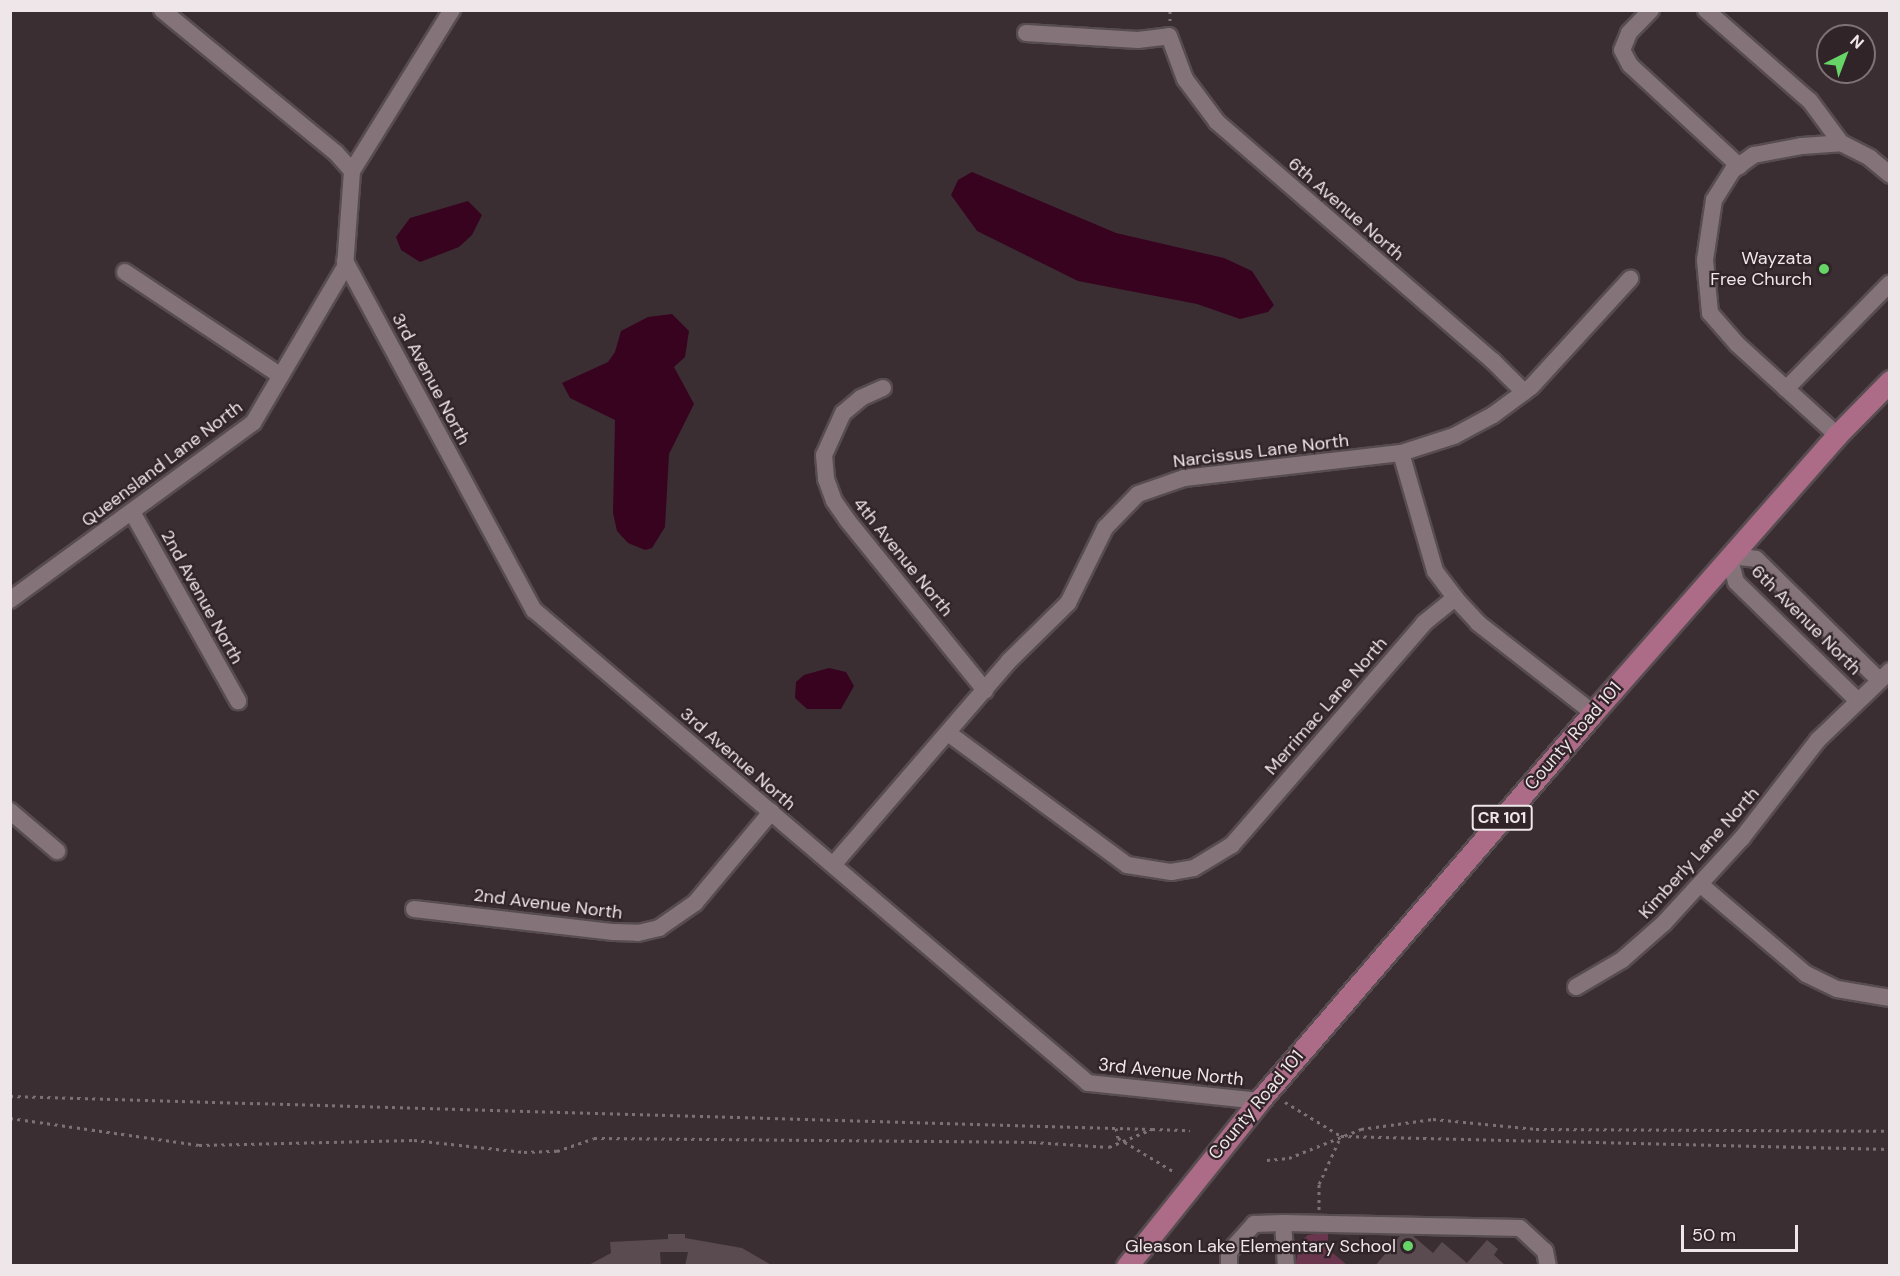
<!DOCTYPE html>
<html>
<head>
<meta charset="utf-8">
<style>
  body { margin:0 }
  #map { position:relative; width:1900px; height:1276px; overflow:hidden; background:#3b2e33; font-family:"DM Sans",sans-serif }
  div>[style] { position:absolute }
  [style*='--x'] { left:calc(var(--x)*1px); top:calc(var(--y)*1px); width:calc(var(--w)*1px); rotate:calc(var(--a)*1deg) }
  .green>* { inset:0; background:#6a364d }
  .water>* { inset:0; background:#37031f }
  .building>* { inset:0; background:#5a4b50 }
  .path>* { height:3px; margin-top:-1.5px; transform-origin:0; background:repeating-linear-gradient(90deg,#7d7176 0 3px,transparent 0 7.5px) }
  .roads { filter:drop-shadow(2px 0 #574c50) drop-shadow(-2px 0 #574c50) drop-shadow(0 2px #574c50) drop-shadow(0 -2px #574c50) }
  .minor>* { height:16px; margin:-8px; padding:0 8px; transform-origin:8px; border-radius:8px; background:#84747a }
  .major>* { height:21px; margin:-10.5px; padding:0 10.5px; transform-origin:10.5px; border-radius:10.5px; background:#ac6c87 }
  .dots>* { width:16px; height:16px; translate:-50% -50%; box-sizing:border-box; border:3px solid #312429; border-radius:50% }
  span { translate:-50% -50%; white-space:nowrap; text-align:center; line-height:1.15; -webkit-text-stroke:4.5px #312429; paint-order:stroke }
  .shield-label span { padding:2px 4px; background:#312429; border:2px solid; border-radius:4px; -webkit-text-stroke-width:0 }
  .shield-label { font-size:16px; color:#efe6e9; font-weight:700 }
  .street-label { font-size:18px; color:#efe6e9 }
  .poi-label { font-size:18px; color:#efe6e9 }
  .right { translate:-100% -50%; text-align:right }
  .frame { position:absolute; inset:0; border:12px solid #efe6e9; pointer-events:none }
  .north { position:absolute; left:1816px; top:24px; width:60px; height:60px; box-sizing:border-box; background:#312429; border:2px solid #7d7276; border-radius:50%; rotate:42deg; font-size:16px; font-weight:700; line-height:24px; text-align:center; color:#efe6e9 }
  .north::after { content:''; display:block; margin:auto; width:21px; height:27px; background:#66d466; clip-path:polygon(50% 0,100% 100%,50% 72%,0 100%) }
  .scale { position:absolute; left:1681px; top:1225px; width:117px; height:27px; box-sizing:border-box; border:3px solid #efe6e9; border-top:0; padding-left:8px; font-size:18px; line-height:21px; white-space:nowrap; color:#efe6e9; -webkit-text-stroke:4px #312429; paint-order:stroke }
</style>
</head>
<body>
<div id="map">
  <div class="green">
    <i style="clip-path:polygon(1328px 1232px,1328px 1249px,1347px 1265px,1295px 1266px,1300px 1242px,1308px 1235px)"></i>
  </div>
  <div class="water">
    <i style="clip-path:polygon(972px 172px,1116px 233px,1224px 258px,1252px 271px,1274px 305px,1268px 312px,1240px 319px,1197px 304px,1078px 281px,977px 231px,951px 195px,958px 180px)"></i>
    <i style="clip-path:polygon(468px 201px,482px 215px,472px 235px,459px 247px,420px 262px,401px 250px,396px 237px,410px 218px)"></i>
    <i style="clip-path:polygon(672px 314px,689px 331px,685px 357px,674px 367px,694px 404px,669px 454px,665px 527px,652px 548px,645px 550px,628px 543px,617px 531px,613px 513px,615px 420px,570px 398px,562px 383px,608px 362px,615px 352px,621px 331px,648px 317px)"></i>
    <i style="clip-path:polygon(829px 668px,846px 672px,854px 686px,841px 709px,807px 709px,795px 698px,796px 682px,804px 675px)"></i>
  </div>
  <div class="building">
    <i style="clip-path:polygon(668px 1234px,685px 1234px,685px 1238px,742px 1248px,773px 1266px,685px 1266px,688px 1252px,660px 1252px,661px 1266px,587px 1266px,611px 1253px,610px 1242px,668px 1239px)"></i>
    <i style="clip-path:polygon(1400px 1236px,1413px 1236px,1433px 1253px,1442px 1242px,1467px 1263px,1487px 1240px,1498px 1249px,1494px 1255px,1506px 1266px,1375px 1266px)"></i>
  </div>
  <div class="path">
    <i style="--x:1170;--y:21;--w:11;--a:-90"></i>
    <i style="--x:10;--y:1096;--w:1142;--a:1.66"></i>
    <i style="--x:1285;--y:1102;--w:66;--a:31.3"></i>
    <i style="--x:1341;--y:1136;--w:549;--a:1.36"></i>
    <i style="--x:10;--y:1118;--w:191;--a:8.1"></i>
    <i style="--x:199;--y:1145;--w:215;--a:-1.3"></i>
    <i style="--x:414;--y:1140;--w:111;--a:6.2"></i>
    <i style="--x:524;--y:1152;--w:33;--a:-2"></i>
    <i style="--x:557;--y:1151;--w:39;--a:-19"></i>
    <i style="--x:594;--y:1138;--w:439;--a:0.5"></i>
    <i style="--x:1033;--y:1142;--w:76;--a:3.8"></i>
    <i style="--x:1109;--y:1147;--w:47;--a:-22.7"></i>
    <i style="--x:1152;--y:1129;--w:38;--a:2"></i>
    <i style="--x:1116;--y:1128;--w:10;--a:79"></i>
    <i style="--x:1118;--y:1138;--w:64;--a:31"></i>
    <i style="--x:1267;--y:1160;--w:22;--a:-5"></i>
    <i style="--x:1289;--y:1158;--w:78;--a:-21.9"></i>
    <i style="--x:1361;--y:1129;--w:73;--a:-7.9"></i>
    <i style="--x:1433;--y:1119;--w:103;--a:5.5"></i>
    <i style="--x:1536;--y:1129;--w:354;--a:0.3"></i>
    <i style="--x:1319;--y:1210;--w:26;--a:-90"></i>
    <i style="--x:1319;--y:1184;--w:53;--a:-65.4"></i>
  </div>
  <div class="roads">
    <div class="minor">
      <i style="--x:162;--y:10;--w:225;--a:39.4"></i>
      <i style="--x:336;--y:153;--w:24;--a:48"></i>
      <i style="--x:1651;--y:10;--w:32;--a:134"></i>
      <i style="--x:1629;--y:33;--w:18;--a:112"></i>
      <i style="--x:1622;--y:50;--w:17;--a:62"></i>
      <i style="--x:1630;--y:65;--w:149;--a:42.8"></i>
      <i style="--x:1706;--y:10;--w:138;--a:41.2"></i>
      <i style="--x:1810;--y:101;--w:52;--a:53.6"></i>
      <i style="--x:1026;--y:33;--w:112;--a:3.6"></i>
      <i style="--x:1138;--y:40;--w:31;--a:-7"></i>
      <i style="--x:1169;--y:36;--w:46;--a:69.6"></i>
      <i style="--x:1185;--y:79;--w:54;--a:53.3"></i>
      <i style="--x:1217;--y:122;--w:365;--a:40.9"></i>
      <i style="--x:1493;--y:361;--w:44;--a:45"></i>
      <i style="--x:345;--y:261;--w:397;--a:61.6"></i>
      <i style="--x:534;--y:610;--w:728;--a:40.49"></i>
      <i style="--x:1088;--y:1083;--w:172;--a:6"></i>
      <i style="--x:125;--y:272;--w:187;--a:33.7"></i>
      <i style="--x:883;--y:388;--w:24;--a:156"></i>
      <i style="--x:861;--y:398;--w:23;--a:140"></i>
      <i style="--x:843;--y:413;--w:46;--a:114.3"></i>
      <i style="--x:824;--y:455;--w:24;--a:85"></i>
      <i style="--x:826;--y:479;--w:23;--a:70"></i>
      <i style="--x:834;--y:501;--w:24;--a:55"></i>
      <i style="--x:848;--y:521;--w:218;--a:51"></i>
      <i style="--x:1786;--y:389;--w:148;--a:-45.5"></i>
      <i style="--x:1837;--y:435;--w:135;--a:-137.7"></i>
      <i style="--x:1737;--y:344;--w:41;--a:-131.1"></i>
      <i style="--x:1710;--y:313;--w:53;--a:-95.4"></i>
      <i style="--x:1705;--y:260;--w:61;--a:-81.5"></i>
      <i style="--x:1714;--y:200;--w:36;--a:-58"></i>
      <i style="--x:1733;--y:170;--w:26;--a:-36"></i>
      <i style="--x:1754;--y:155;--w:49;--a:-10.6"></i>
      <i style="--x:1802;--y:146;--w:39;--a:-4"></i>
      <i style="--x:1841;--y:143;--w:33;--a:27"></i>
      <i style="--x:1870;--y:158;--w:26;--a:40"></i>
      <i style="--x:1401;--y:453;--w:123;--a:73.9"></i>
      <i style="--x:1435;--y:571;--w:34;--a:53"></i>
      <i style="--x:1455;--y:598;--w:34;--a:47"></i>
      <i style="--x:1478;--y:623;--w:146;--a:38"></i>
      <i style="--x:132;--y:512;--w:217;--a:60.7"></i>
      <i style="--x:10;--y:600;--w:301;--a:-36.1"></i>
      <i style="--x:253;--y:423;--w:181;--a:-59.5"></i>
      <i style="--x:345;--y:267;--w:96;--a:-85.8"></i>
      <i style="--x:352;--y:171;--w:190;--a:-58.2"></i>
      <i style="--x:1857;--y:700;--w:169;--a:-135.7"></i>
      <i style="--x:1736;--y:582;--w:27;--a:-105"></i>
      <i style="--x:1729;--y:556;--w:27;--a:6"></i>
      <i style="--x:1756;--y:559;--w:173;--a:44.5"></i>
      <i style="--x:948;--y:733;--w:222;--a:36.4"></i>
      <i style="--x:1127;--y:865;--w:45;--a:9"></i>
      <i style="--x:1171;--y:872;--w:23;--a:-10"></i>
      <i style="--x:1194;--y:868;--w:44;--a:-31.2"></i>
      <i style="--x:1232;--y:845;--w:294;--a:-49.1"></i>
      <i style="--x:1424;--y:623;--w:40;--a:-39"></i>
      <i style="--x:10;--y:811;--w:62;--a:40.4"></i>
      <i style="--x:833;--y:865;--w:269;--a:-49.2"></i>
      <i style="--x:1009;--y:661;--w:83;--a:-44.5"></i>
      <i style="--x:1068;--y:603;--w:84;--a:-63.7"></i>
      <i style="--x:1105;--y:528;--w:47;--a:-45.9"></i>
      <i style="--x:1138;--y:494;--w:49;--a:-19.2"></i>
      <i style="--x:1184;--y:478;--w:218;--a:-6.6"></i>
      <i style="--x:1401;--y:453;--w:56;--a:-17.8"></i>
      <i style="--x:1454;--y:436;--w:44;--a:-28.3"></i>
      <i style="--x:1493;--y:415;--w:47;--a:-36.4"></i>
      <i style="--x:1531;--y:387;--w:147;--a:-47.5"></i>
      <i style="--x:1701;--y:885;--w:138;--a:40.3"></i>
      <i style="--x:1806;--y:974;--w:34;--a:26"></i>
      <i style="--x:1837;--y:989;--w:54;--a:9.6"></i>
      <i style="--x:414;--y:909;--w:201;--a:6.6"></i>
      <i style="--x:614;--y:932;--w:24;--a:2"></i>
      <i style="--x:638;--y:933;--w:22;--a:-13"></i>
      <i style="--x:659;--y:928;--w:44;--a:-34.8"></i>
      <i style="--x:695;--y:903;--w:119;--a:-50.1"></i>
      <i style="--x:1576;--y:987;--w:53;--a:-30.4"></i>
      <i style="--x:1622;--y:960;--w:56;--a:-41.4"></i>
      <i style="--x:1664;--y:923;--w:115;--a:-47.5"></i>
      <i style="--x:1742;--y:838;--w:124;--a:-52.2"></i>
      <i style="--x:1818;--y:740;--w:100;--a:-43.8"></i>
      <i style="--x:1283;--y:1223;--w:43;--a:86"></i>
      <i style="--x:1229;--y:1266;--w:14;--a:-90"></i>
      <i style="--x:1229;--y:1252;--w:38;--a:-48"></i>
      <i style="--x:1254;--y:1224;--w:29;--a:-2"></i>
      <i style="--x:1283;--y:1223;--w:237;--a:1.2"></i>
      <i style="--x:1520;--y:1228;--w:34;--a:43"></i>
      <i style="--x:1545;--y:1251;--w:15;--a:79"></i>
    </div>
    <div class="major">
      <i style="--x:1127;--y:1266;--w:211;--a:-51.3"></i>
      <i style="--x:1259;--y:1101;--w:512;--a:-49.28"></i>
      <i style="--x:1593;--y:713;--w:370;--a:-48.7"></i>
      <i style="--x:1837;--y:435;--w:76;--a:-45.5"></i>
    </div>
  </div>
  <div class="dots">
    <i style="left:1824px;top:269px;background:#66d466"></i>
    <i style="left:1408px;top:1246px;background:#66d466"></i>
  </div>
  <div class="shield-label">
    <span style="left:1502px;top:818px">CR 101</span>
  </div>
  <div class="street-label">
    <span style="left:1346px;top:209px;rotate:41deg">6th Avenue North</span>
    <span style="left:431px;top:379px;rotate:62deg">3rd Avenue North</span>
    <span style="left:1261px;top:451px;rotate:-7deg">Narcissus Lane North</span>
    <span style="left:162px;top:464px;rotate:-37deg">Queensland Lane North</span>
    <span style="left:903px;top:557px;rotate:51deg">4th Avenue North</span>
    <span style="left:202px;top:597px;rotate:61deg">2nd Avenue North</span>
    <span style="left:1806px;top:620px;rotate:45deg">6th Avenue North</span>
    <span style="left:1326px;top:706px;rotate:-49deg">Merrimac Lane North</span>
    <span style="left:1573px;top:736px;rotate:-49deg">County Road 101</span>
    <span style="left:738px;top:759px;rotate:41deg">3rd Avenue North</span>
    <span style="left:1699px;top:853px;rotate:-48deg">Kimberly Lane North</span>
    <span style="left:548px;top:904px;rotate:7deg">2nd Avenue North</span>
    <span style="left:1171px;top:1072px;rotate:6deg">3rd Avenue North</span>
    <span style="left:1256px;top:1105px;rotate:-50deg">County Road 101</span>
  </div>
  <div class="poi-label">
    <span class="right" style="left:1812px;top:269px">Wayzata<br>Free Church</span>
    <span class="right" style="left:1396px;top:1246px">Gleason Lake Elementary School</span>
  </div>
  <div class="frame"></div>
  <div class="north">N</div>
  <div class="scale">50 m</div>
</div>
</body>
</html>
